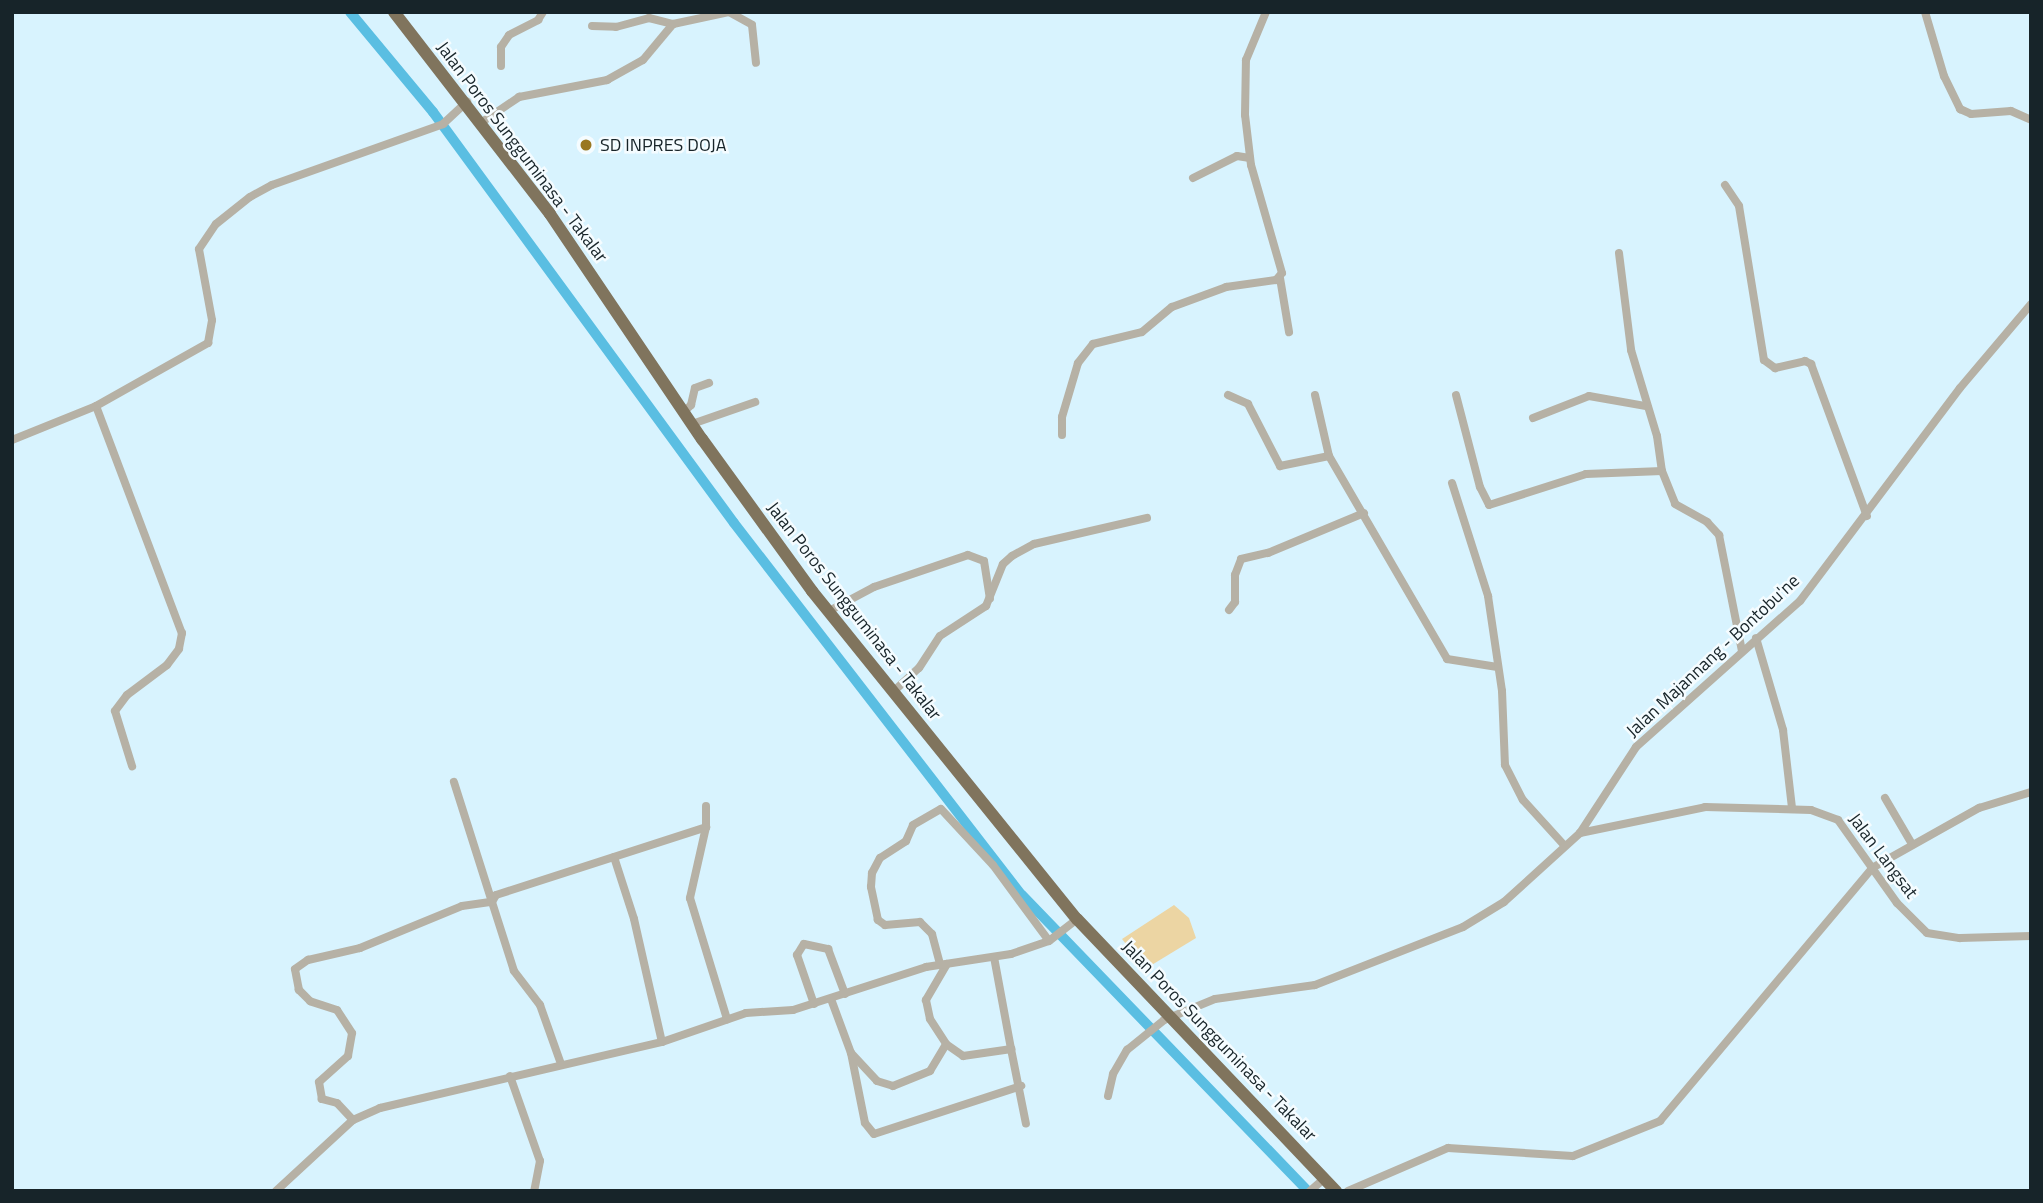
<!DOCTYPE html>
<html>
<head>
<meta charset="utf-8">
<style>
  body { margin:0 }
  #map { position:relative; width:2043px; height:1203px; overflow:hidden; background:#d8f3fe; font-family:"Titillium Web",sans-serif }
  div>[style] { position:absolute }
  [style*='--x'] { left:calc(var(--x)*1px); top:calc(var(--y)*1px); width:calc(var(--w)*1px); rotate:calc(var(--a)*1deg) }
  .green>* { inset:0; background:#ecd5a3 }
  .canal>* { height:10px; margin:-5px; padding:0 5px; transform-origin:5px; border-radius:5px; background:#5abee2 }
  .minor>* { height:8px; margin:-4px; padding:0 4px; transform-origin:4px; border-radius:4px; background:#b6b1a5 }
  .trunk>* { height:12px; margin:-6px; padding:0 6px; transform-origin:6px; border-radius:6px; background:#80745d }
  .dots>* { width:19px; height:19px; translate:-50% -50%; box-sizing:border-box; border:4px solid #f5fcff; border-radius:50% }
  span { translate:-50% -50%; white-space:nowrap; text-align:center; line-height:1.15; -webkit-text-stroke:5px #f5fcff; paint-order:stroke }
  .poi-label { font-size:18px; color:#172429 }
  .left { translate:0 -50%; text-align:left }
  .street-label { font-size:18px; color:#172429 }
  .frame { position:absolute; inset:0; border:14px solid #172429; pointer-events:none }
</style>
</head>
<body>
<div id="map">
  <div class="green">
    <i style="clip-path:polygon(1174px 905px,1189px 918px,1196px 938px,1150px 966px,1140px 962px,1122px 939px)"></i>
  </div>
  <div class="canal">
    <i style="--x:350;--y:12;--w:130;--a:50.3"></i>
    <i style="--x:433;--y:112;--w:509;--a:53.78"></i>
    <i style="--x:734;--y:523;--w:470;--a:52.3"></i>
    <i style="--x:1022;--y:895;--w:412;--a:46"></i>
  </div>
  <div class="minor">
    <i style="--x:729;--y:12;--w:26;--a:29"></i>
    <i style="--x:752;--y:25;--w:38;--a:84"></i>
    <i style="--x:1925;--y:12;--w:67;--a:73.5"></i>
    <i style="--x:1944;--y:76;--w:37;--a:64"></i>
    <i style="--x:1960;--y:109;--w:12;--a:24"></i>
    <i style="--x:1971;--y:114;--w:40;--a:-4.3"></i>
    <i style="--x:2011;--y:111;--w:22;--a:24"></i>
    <i style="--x:592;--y:26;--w:24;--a:2"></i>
    <i style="--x:616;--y:27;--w:34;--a:-15"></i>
    <i style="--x:649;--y:18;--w:25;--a:14"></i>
    <i style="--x:501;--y:66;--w:19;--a:-90"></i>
    <i style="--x:501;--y:47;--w:14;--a:-56"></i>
    <i style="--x:509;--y:35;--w:33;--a:-27"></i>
    <i style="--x:538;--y:20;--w:9;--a:-58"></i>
    <i style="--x:482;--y:122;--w:45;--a:-34"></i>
    <i style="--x:519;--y:97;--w:90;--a:-10.9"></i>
    <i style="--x:607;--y:80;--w:41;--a:-29.1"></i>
    <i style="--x:643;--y:60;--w:47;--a:-50.2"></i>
    <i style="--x:673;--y:24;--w:57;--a:-12.1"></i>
    <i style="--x:1193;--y:178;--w:49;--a:-26.6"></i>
    <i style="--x:1237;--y:156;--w:13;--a:9"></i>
    <i style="--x:1725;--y:185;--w:25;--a:56"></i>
    <i style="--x:1739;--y:206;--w:156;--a:80.8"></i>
    <i style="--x:1764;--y:360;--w:14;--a:36"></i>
    <i style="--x:1775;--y:368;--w:31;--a:-13"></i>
    <i style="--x:1805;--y:361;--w:7;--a:27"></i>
    <i style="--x:1811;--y:364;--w:162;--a:69.8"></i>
    <i style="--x:1619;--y:253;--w:98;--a:82.9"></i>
    <i style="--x:1631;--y:350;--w:90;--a:73.2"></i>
    <i style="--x:1657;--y:436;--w:35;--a:82"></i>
    <i style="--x:1662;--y:471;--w:35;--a:68"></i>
    <i style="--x:1675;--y:504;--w:37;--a:29"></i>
    <i style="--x:1707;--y:522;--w:18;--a:47"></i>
    <i style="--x:1719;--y:535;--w:118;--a:78.8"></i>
    <i style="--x:1280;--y:278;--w:55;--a:80.5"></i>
    <i style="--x:1228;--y:395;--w:22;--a:24"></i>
    <i style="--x:1248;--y:404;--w:70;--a:62.7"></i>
    <i style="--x:1280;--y:466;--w:50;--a:-11.5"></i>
    <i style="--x:1329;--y:456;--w:235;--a:59.8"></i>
    <i style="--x:1447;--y:659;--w:51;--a:9.1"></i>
    <i style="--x:1315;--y:395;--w:63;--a:77.1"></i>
    <i style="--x:1456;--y:395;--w:95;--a:75.4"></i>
    <i style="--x:1480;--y:487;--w:20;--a:63"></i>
    <i style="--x:1489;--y:505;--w:102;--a:-17.7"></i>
    <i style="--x:1586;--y:474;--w:76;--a:-2.3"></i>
    <i style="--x:96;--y:406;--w:243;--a:69.3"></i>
    <i style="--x:182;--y:633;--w:16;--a:101"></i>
    <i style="--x:179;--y:649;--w:20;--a:127"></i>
    <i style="--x:167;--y:665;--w:50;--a:143.1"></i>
    <i style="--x:127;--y:695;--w:20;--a:127"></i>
    <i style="--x:115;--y:711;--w:58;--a:72.8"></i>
    <i style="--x:684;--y:412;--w:10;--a:-45"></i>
    <i style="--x:691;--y:405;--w:17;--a:-77"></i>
    <i style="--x:695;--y:388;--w:15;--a:-20"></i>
    <i style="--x:1533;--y:418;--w:60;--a:-21.4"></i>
    <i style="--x:1589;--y:396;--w:58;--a:10"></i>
    <i style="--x:692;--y:424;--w:67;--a:-19.2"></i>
    <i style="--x:1062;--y:435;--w:18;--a:-90"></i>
    <i style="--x:1062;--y:417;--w:56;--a:-73.5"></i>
    <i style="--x:1078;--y:363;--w:24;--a:-52"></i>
    <i style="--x:1093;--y:344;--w:50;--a:-13.8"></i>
    <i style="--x:1142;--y:332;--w:39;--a:-40"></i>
    <i style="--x:1172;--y:307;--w:58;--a:-20.3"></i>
    <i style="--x:1226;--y:287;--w:50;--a:-8"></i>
    <i style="--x:1276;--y:280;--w:9;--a:-49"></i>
    <i style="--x:1282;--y:273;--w:112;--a:-106"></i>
    <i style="--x:1251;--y:165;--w:50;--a:-96.8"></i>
    <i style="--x:1245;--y:115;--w:55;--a:-89"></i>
    <i style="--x:1246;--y:60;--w:52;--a:-67.4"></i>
    <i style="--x:12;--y:440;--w:91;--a:-22"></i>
    <i style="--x:96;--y:406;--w:129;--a:-29.4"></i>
    <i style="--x:208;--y:343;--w:23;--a:-80"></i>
    <i style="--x:212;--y:320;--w:72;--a:-100.4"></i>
    <i style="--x:199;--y:249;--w:30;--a:-56"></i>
    <i style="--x:216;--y:224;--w:43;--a:-38.5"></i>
    <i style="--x:250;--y:197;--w:25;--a:-29"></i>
    <i style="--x:272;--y:185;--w:182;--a:-19.6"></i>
    <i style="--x:443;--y:124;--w:33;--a:-43"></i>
    <i style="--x:1452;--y:483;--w:119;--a:72.3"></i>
    <i style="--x:1488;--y:596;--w:96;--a:81.6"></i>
    <i style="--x:1502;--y:691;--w:74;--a:87.7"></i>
    <i style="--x:1505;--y:765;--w:39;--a:63"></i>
    <i style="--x:1523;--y:800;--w:61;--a:47.7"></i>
    <i style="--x:1229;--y:610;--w:10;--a:-53"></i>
    <i style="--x:1235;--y:602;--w:27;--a:-90"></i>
    <i style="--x:1235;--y:575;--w:17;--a:-69"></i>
    <i style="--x:1241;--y:559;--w:28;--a:-13"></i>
    <i style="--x:1268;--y:553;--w:104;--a:-22.6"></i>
    <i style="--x:829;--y:611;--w:51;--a:-28.1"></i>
    <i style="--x:874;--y:587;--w:99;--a:-18.8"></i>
    <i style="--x:968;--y:555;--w:17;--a:21"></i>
    <i style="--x:984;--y:561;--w:38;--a:81"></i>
    <i style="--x:1756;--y:638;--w:96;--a:73.6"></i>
    <i style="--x:1783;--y:730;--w:79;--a:83.4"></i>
    <i style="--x:894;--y:691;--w:34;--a:-43"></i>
    <i style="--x:919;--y:668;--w:38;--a:-57"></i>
    <i style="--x:940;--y:636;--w:55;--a:-33.1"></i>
    <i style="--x:986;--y:606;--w:45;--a:-68"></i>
    <i style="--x:1003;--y:564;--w:12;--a:-42"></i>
    <i style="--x:1012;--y:556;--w:25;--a:-29"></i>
    <i style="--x:1034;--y:544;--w:116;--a:-13"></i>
    <i style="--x:1885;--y:798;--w:53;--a:59.6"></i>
    <i style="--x:706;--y:827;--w:21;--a:-90"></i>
    <i style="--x:1580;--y:833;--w:128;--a:-11.7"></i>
    <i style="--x:1705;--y:807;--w:106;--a:1.6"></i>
    <i style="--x:1811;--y:810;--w:29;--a:20"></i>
    <i style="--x:1838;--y:820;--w:102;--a:54.6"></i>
    <i style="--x:1897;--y:903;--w:42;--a:45"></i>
    <i style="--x:1927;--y:933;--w:33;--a:9"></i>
    <i style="--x:1960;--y:938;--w:71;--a:-1.6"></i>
    <i style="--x:614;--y:857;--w:65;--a:72.1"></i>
    <i style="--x:634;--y:919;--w:126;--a:77.2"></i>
    <i style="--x:994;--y:957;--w:94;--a:79.5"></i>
    <i style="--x:940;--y:964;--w:31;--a:-105"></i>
    <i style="--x:932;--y:934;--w:17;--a:-135"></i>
    <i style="--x:920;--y:922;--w:35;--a:175"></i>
    <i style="--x:885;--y:925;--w:9;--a:-144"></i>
    <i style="--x:878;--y:920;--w:34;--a:-102"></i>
    <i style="--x:871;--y:887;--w:14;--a:-86"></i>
    <i style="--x:872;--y:873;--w:17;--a:-62"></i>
    <i style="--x:880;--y:858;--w:31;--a:-33"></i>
    <i style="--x:906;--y:841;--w:17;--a:-66"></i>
    <i style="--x:913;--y:825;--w:32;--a:-30"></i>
    <i style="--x:941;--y:809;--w:76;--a:47.1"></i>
    <i style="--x:993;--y:865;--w:94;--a:53.6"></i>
    <i style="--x:947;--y:964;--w:42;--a:120.3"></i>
    <i style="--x:926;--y:1000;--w:19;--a:78"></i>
    <i style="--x:930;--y:1019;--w:30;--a:57"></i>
    <i style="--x:946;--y:1044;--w:21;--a:35"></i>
    <i style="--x:963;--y:1056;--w:49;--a:-8.3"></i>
    <i style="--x:1011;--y:1049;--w:76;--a:78.7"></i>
    <i style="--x:831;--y:999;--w:58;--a:69.7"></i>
    <i style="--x:851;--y:1053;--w:71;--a:78.7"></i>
    <i style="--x:865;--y:1123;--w:14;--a:51"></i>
    <i style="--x:874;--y:1134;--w:155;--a:-18.1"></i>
    <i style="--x:814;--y:1004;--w:52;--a:-109.1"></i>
    <i style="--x:797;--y:955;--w:13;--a:-58"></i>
    <i style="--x:804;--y:944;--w:25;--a:12"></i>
    <i style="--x:828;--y:949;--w:48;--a:69.3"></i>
    <i style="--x:851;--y:1053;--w:38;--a:47"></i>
    <i style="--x:877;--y:1081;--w:17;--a:17"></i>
    <i style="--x:893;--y:1086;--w:40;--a:-22"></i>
    <i style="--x:930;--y:1071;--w:31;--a:-59"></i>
    <i style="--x:561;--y:1064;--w:63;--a:-109.6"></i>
    <i style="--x:540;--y:1005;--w:43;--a:-127.4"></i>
    <i style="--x:514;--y:971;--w:72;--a:-107.7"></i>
    <i style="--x:492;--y:902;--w:8;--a:-60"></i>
    <i style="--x:496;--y:895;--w:221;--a:-17.9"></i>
    <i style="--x:706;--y:827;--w:73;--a:102.7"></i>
    <i style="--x:690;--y:898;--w:127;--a:73"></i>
    <i style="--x:510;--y:1076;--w:90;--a:70.6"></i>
    <i style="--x:540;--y:1161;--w:31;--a:101"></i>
    <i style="--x:1108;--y:1096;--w:23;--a:-77"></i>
    <i style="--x:1113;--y:1074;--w:28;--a:-60"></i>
    <i style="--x:1127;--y:1050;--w:48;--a:-39"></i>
    <i style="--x:1164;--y:1020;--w:55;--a:-22.4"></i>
    <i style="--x:1215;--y:999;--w:101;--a:-8"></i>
    <i style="--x:1315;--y:985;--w:159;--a:-21.4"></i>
    <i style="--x:1463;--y:927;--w:48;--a:-31.4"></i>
    <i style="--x:1504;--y:902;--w:103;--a:-42.2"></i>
    <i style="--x:1580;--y:833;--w:103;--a:-56.9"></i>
    <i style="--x:1636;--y:747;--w:220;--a:-41.7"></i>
    <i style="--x:1800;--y:601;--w:266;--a:-53.1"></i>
    <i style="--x:1960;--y:388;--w:110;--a:-49.8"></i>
    <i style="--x:353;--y:1120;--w:23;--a:-133"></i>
    <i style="--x:337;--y:1103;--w:16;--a:-165"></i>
    <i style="--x:322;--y:1099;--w:17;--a:-100"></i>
    <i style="--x:319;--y:1082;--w:39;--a:-42"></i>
    <i style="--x:348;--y:1056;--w:23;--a:-80"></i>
    <i style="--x:352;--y:1033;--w:27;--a:-123"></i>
    <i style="--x:337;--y:1010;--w:28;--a:-162"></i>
    <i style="--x:310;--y:1001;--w:16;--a:-135"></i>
    <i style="--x:299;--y:990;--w:21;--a:-101"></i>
    <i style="--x:295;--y:969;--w:16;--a:-35"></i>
    <i style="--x:308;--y:960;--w:53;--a:-13"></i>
    <i style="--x:360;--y:948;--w:110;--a:-22.4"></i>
    <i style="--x:462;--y:906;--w:30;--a:-8"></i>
    <i style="--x:492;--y:902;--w:126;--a:-107.6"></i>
    <i style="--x:276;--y:1191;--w:105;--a:-42.7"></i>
    <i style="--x:353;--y:1120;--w:30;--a:-24"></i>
    <i style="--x:380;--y:1108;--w:290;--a:-13.2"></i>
    <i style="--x:662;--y:1042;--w:89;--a:-19"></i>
    <i style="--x:746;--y:1013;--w:47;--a:-3.7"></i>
    <i style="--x:793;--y:1010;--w:140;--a:-17.9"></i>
    <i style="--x:926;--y:967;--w:86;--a:-8.7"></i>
    <i style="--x:1011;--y:954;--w:40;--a:-18.9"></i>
    <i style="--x:1049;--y:941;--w:36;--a:-38"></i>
    <i style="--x:1310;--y:1191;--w:20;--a:-41"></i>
    <i style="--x:1348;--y:1191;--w:109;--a:-23.3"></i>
    <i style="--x:1448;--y:1148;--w:125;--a:3.7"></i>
    <i style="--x:1573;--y:1156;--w:94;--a:-21.9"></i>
    <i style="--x:1660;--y:1121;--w:330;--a:-50"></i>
    <i style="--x:1872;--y:868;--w:123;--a:-29.3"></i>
    <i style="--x:1979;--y:808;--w:54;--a:-17.1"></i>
  </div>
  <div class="trunk">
    <i style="--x:394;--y:12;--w:255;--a:52.3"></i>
    <i style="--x:550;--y:214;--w:272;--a:56"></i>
    <i style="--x:702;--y:439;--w:188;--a:54.1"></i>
    <i style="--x:812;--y:591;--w:422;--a:51.1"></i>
    <i style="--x:1077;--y:919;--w:376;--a:46.4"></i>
  </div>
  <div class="dots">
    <i style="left:586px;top:145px;background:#997721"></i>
  </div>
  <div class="poi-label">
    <span class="left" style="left:600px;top:145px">SD INPRES DOJA</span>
  </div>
  <div class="street-label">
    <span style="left:522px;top:152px;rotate:53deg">Jalan Poros Sungguminasa - Takalar</span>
    <span style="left:854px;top:611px;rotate:52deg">Jalan Poros Sungguminasa - Takalar</span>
    <span style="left:1713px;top:656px;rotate:-43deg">Jalan Majannang - Bontobu'ne</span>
    <span style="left:1883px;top:856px;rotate:53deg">Jalan Langsat</span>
    <span style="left:1219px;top:1041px;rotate:46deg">Jalan Poros Sungguminasa - Takalar</span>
  </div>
  <div class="frame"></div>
</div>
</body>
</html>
